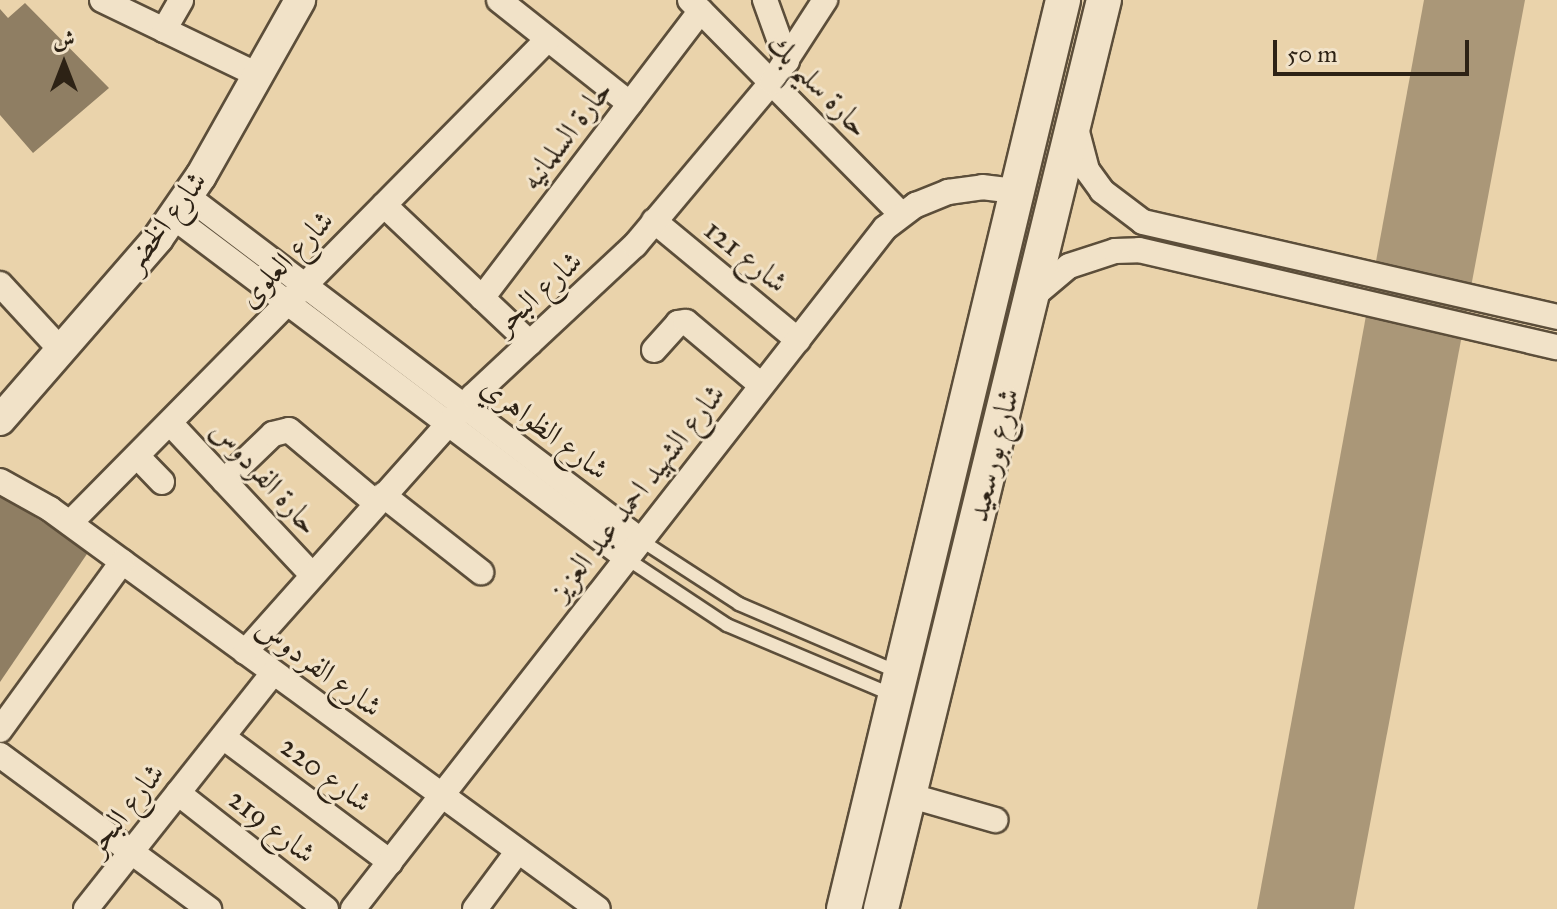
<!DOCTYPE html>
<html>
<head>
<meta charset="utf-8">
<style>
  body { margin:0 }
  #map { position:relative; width:1557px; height:909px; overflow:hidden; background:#ead3ab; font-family:"IM FELL Great Primer",Amiri,serif }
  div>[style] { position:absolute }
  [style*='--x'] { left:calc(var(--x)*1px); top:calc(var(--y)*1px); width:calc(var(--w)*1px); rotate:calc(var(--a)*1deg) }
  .water>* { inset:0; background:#aa9778 }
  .building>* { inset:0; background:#8f7e63 }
  .roads { filter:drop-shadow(2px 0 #5c4e3a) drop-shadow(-2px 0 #5c4e3a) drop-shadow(0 2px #5c4e3a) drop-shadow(0 -2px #5c4e3a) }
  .service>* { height:12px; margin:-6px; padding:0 6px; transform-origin:6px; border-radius:6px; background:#f1e2c8 }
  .minor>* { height:24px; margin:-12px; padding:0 12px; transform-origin:12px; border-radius:12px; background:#f1e2c8 }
  .tertiary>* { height:30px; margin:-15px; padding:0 15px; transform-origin:15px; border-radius:15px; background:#f1e2c8 }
  .secondary>* { height:34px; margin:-17px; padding:0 17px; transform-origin:17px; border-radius:17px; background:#f1e2c8 }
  span { translate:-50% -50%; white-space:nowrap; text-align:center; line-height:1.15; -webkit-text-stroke:6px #f1e2c8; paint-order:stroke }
  .street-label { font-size:30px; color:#2d2215 }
  .north { position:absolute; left:24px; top:24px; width:80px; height:80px; -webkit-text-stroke:6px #f1e2c8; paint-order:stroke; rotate:0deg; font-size:22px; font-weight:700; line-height:32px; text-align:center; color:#2d2215 }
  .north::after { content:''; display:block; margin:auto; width:28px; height:36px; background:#2d2215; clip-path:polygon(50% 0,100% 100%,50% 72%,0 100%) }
  .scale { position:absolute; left:1273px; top:40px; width:196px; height:36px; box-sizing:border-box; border:4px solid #2d2215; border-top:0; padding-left:10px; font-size:24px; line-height:28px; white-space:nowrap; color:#2d2215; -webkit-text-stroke:6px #f1e2c8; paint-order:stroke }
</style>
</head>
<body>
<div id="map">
  <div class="water">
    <i style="clip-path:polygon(1424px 0,1525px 0,1354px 909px,1257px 909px)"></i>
  </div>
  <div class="building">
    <i style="clip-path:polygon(25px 3px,109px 88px,33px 153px,0 115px,0 9px,8px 18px)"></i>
    <i style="clip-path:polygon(0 495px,89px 551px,0 682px)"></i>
  </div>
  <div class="roads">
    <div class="service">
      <i style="--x:639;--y:539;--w:119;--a:33"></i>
      <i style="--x:739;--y:604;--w:173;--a:23.2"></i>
      <i style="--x:626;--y:558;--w:121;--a:33.6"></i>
      <i style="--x:727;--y:625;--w:180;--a:22.9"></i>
    </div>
    <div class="minor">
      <i style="--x:102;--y:0;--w:173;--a:25.7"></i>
      <i style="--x:499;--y:0;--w:167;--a:38.4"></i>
      <i style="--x:690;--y:0;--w:301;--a:45.4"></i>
      <i style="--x:765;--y:0;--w:65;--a:70.2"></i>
      <i style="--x:164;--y:30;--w:34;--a:-60"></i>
      <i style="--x:1076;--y:128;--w:43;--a:75.3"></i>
      <i style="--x:1087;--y:170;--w:26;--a:54"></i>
      <i style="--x:1102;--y:191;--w:51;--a:37.1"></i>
      <i style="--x:1143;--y:222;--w:425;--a:12.9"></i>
      <i style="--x:187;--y:196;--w:567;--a:37.19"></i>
      <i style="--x:384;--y:205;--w:201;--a:43.4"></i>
      <i style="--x:172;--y:216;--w:566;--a:36.95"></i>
      <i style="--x:654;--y:221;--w:187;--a:39.6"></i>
      <i style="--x:0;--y:284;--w:90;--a:47.3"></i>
      <i style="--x:1032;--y:297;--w:48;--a:-40"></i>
      <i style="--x:1069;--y:266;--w:48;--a:-18.1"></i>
      <i style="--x:1115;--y:251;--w:24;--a:-2"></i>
      <i style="--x:1139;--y:250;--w:429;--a:13.1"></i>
      <i style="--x:482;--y:298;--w:361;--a:-52.7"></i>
      <i style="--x:654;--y:350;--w:36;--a:-48"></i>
      <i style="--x:678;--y:323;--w:8;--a:-7"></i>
      <i style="--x:686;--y:322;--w:98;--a:40"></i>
      <i style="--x:170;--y:423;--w:208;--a:46.9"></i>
      <i style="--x:137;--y:456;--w:36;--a:46"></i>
      <i style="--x:0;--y:481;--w:57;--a:29.2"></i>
      <i style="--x:50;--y:509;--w:678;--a:36.13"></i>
      <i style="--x:224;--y:481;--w:68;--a:-43.8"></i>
      <i style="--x:273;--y:434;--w:16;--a:-14"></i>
      <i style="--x:289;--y:430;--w:114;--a:40"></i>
      <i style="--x:383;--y:495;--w:125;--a:38.2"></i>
      <i style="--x:70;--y:523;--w:680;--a:-45.36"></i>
      <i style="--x:245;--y:652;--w:343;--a:-48.3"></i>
      <i style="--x:473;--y:396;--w:221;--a:-43"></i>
      <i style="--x:635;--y:245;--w:213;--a:-50"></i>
      <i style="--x:772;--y:82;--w:98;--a:-57.1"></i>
      <i style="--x:0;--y:730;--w:208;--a:-54"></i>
      <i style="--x:223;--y:737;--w:209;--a:36.8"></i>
      <i style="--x:0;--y:755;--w:260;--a:36.4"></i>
      <i style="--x:178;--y:793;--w:188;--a:38.1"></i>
      <i style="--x:908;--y:795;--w:91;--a:16"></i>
      <i style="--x:86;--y:909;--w:301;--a:-51.6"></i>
      <i style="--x:353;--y:909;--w:864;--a:-52"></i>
      <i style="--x:885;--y:228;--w:39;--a:-37"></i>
      <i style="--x:916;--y:205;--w:35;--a:-22"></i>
      <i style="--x:948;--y:192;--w:34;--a:-8"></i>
      <i style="--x:982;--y:187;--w:35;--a:7"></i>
      <i style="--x:475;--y:909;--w:72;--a:-53.4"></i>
    </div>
    <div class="tertiary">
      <i style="--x:0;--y:420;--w:241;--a:-49"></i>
      <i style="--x:158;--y:238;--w:75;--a:-55.3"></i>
      <i style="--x:201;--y:176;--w:202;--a:-60.6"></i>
    </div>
    <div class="secondary">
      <i style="--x:844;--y:909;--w:935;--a:-76.45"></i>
      <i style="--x:881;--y:909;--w:936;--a:-76.22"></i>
    </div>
  </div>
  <div class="street-label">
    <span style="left:818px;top:85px;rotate:45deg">حارة سليم بك</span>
    <span style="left:566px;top:135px;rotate:-53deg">حارة السلمانيه</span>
    <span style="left:165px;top:221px;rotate:-53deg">شارع الخضر</span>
    <span style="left:746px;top:256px;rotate:39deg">شارع 121</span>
    <span style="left:286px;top:259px;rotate:-46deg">شارع العلوى</span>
    <span style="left:538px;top:292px;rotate:-42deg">شارع البحر</span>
    <span style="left:545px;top:428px;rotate:37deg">شارع الظواهري</span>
    <span style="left:993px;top:455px;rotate:-76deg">شارع بورسعيد</span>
    <span style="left:265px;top:477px;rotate:47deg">حارة الفردوس</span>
    <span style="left:637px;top:492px;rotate:-52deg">شارع الشهيد احمد عبد العزيز</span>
    <span style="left:319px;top:667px;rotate:36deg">شارع الفردوس</span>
    <span style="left:326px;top:774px;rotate:37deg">شارع 220</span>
    <span style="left:125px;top:809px;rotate:-52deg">شارع البحر</span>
    <span style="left:272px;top:826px;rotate:38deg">شارع 219</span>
  </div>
  <div class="north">ش</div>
  <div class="scale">50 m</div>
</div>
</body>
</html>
